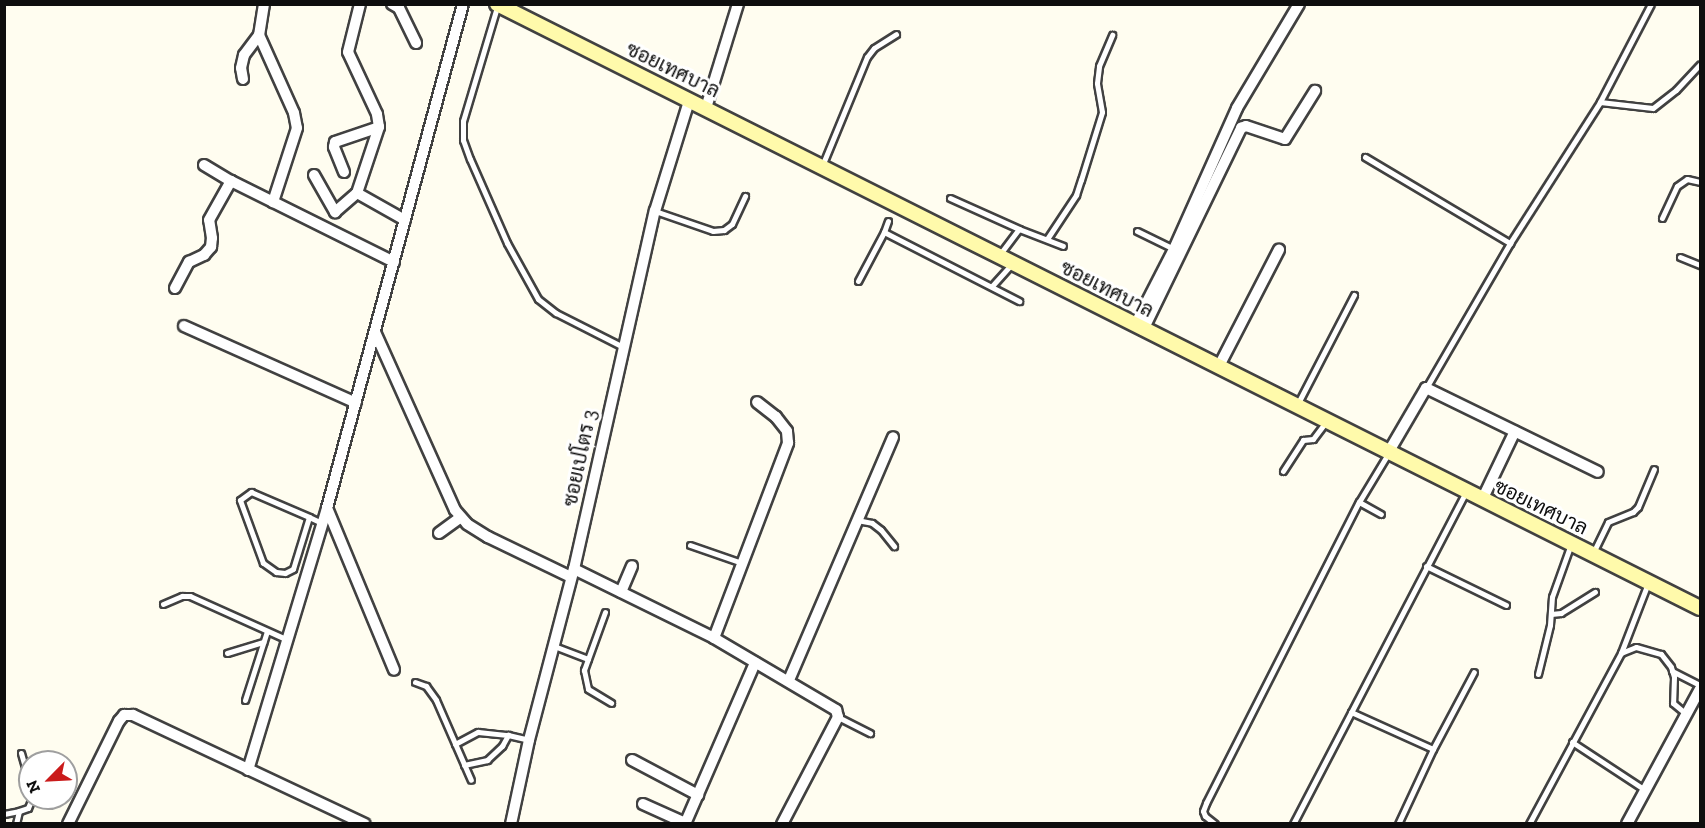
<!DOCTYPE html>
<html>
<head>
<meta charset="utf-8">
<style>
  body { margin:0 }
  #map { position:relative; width:1705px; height:828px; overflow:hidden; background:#fffdf0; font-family:"Zilla Slab",Sarabun,serif }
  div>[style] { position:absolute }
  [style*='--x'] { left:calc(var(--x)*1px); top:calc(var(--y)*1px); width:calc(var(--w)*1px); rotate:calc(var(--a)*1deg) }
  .roads { filter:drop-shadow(2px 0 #414141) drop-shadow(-2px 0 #414141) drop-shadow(0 2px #414141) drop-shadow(0 -2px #414141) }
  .lane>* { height:5px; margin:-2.5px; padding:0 2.5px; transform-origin:2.5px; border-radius:2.5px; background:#fff }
  .street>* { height:10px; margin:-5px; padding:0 5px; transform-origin:5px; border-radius:5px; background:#fff }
  .secondary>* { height:14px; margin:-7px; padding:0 7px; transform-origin:7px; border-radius:7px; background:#fffaab }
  span { translate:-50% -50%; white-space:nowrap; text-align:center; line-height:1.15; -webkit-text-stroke:6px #fff; paint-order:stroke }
  .street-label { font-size:20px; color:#0e0e0e }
  .frame { position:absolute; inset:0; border:6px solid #0e0e0e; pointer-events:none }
  .north { position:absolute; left:18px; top:750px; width:60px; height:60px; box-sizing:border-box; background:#fff; border:2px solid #9f9f9f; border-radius:50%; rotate:246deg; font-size:16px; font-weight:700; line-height:24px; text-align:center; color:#0e0e0e }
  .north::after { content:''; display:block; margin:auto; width:21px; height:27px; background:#ca1b1b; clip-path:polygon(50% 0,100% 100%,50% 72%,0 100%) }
</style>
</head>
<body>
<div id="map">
  <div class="roads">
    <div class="lane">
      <i style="--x:497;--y:7;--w:119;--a:106.6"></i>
      <i style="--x:463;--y:121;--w:19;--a:90"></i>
      <i style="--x:463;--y:140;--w:20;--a:70"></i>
      <i style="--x:470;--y:159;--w:92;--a:66.2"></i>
      <i style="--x:507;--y:243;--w:64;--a:61"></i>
      <i style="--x:538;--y:299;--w:23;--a:38"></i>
      <i style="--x:556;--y:313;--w:75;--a:26.9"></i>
      <i style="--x:1600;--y:102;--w:53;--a:6.5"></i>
      <i style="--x:1653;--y:108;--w:29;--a:-38"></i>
      <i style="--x:1676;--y:90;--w:35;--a:-47"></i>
      <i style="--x:1365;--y:157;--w:169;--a:30.7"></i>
      <i style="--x:822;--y:166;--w:118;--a:-67.6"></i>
      <i style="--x:867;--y:57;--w:11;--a:-52"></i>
      <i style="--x:874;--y:48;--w:26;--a:-32"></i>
      <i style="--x:950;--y:198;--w:76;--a:24.2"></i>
      <i style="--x:655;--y:211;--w:61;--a:19"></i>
      <i style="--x:713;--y:231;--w:11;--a:-5"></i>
      <i style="--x:724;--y:230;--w:10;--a:-37"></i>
      <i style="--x:732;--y:224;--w:31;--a:-65"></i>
      <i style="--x:1662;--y:218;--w:35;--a:-65"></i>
      <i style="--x:1677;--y:186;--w:12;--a:-35"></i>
      <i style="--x:1687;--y:179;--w:13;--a:13"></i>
      <i style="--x:888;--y:221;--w:12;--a:110"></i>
      <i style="--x:884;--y:232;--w:152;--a:27.1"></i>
      <i style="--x:1137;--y:231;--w:41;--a:25.9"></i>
      <i style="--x:1047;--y:239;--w:53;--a:-56.6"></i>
      <i style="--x:1076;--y:195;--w:16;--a:-72"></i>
      <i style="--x:1081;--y:180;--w:71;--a:-72.8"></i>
      <i style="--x:1102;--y:112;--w:29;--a:-100"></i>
      <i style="--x:1097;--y:83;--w:17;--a:-83"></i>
      <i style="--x:1099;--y:66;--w:34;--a:-67"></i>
      <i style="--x:1000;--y:254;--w:31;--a:-53"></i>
      <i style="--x:1019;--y:229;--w:47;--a:21.1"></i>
      <i style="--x:1680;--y:257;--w:22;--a:22"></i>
      <i style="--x:858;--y:281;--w:55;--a:-62"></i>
      <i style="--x:992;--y:286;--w:28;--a:-48"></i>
      <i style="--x:1426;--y:388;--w:168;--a:-59.9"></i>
      <i style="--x:1510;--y:243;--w:167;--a:-57.4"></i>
      <i style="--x:1600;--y:102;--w:110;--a:-62.5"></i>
      <i style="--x:1297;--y:405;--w:124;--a:-62.6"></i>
      <i style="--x:1283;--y:471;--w:37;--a:-57"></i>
      <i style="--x:1303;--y:440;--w:10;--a:-6"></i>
      <i style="--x:1313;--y:439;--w:21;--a:-53"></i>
      <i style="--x:1359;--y:502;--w:25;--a:29"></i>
      <i style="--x:309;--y:517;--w:54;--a:107.1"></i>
      <i style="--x:293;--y:569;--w:9;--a:153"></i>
      <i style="--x:285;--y:573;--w:9;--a:-174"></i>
      <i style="--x:276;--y:572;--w:16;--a:-145"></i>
      <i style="--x:263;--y:563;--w:67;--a:-110.1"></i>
      <i style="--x:240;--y:500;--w:14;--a:-36"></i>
      <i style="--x:251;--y:492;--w:63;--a:23.3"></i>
      <i style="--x:309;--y:517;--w:14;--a:25"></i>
      <i style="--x:857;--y:520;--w:15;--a:11"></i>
      <i style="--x:872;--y:523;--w:11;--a:38"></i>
      <i style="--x:881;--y:530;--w:21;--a:51"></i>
      <i style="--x:690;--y:545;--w:55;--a:19.1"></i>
      <i style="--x:1593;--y:553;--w:34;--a:-64"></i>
      <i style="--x:1608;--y:522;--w:27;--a:-22"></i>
      <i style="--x:1633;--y:512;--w:7;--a:-45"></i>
      <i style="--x:1638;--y:507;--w:41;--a:-67.2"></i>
      <i style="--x:1426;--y:566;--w:89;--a:26"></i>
      <i style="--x:163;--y:604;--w:21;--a:-23"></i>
      <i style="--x:182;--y:596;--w:8;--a:0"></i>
      <i style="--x:190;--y:596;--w:107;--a:24.2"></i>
      <i style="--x:1551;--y:614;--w:10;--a:-6"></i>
      <i style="--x:1561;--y:613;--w:40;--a:-32"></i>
      <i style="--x:554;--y:646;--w:36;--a:21"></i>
      <i style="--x:588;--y:659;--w:12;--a:110"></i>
      <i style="--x:584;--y:670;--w:19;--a:78"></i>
      <i style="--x:588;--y:689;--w:27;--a:31"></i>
      <i style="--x:227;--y:653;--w:38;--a:-17"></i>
      <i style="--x:1621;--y:653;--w:16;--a:-22"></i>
      <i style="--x:1636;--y:647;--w:26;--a:16"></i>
      <i style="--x:1661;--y:654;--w:16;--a:52"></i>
      <i style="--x:1671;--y:667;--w:10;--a:73"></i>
      <i style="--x:1674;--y:677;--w:26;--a:92"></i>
      <i style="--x:1673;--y:703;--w:17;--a:40"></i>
      <i style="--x:588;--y:659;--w:50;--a:-70.1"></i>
      <i style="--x:1672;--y:671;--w:31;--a:27"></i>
      <i style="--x:1538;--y:674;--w:50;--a:-76.2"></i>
      <i style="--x:1550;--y:625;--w:28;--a:-86"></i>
      <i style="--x:1552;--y:597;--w:56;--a:-70.3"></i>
      <i style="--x:415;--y:682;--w:12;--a:20"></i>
      <i style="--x:426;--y:686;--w:17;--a:54"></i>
      <i style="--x:436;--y:700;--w:87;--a:66.4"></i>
      <i style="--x:245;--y:700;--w:72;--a:-72.3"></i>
      <i style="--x:1351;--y:712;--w:90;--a:24.3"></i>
      <i style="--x:1433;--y:749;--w:83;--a:115"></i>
      <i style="--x:838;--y:717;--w:36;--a:27"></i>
      <i style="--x:1572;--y:742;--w:87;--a:33.3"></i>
      <i style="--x:455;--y:744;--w:26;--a:-28"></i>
      <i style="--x:478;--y:732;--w:30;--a:6"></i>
      <i style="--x:1433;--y:749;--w:87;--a:-62"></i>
      <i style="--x:21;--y:753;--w:33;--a:74"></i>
      <i style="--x:464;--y:765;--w:24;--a:-12"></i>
      <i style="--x:487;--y:760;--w:21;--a:-43"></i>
      <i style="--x:502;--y:746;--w:13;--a:-61"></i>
      <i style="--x:508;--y:735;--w:22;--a:13"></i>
      <i style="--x:19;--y:811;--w:9;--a:-18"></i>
      <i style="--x:28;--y:808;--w:11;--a:-68"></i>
      <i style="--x:4;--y:814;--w:15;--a:-11"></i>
      <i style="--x:19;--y:811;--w:13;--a:103"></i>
      <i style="--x:1215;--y:824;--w:13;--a:-141"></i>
      <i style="--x:1205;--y:816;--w:5;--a:-112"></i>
      <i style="--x:1203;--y:811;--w:9;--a:-69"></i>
      <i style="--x:1206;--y:803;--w:338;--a:-63.1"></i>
      <i style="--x:1359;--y:502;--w:56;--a:-58.9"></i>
      <i style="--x:1293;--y:824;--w:375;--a:-62.5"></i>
      <i style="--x:1529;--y:824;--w:194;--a:-61.7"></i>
      <i style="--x:1621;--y:653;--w:75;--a:-68.9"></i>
    </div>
    <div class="street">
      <i style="--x:264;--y:4;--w:31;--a:99"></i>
      <i style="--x:259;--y:35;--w:85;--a:65.8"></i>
      <i style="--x:294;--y:113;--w:15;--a:79"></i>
      <i style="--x:297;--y:128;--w:78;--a:108"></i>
      <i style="--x:392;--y:4;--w:8;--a:30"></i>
      <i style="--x:399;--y:8;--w:39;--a:64"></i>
      <i style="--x:243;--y:79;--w:11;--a:-100"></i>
      <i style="--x:241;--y:68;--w:13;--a:-77"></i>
      <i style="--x:244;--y:55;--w:25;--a:-53"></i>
      <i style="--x:706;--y:108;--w:109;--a:-72.9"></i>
      <i style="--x:204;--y:165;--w:31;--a:31"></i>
      <i style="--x:344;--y:172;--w:27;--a:-112"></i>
      <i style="--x:334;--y:147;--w:5;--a:-79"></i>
      <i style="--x:335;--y:142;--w:46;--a:-18.8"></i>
      <i style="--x:314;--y:175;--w:43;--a:60.4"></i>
      <i style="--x:335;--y:212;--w:29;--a:-41"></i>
      <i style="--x:357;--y:193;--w:55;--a:29.4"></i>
      <i style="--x:357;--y:193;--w:70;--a:-71.6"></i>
      <i style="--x:379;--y:127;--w:13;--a:-99"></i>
      <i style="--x:377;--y:114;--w:68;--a:-115.1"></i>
      <i style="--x:348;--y:52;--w:49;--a:-76"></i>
      <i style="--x:175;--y:288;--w:30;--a:-62"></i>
      <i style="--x:189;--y:262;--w:17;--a:-25"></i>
      <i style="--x:204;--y:255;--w:11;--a:-49"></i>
      <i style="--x:211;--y:247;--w:9;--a:-84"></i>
      <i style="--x:212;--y:238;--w:18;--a:-99"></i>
      <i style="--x:209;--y:220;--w:45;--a:-60.6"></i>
      <i style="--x:231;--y:181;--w:182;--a:26.4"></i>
      <i style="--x:1135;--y:325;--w:85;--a:-62.8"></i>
      <i style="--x:1174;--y:249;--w:154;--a:-65.9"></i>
      <i style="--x:1237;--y:108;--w:121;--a:-59.2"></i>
      <i style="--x:184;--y:326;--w:188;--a:24.1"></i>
      <i style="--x:1143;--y:330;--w:225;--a:-64.1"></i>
      <i style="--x:1241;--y:128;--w:5;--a:-22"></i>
      <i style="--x:1246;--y:126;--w:41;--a:18.4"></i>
      <i style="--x:1285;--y:139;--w:57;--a:-58"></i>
      <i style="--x:375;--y:332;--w:195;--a:65.8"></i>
      <i style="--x:455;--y:510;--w:18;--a:49"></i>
      <i style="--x:467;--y:524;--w:25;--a:32"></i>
      <i style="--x:488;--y:537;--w:92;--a:25.7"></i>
      <i style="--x:1219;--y:366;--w:131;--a:-62.7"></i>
      <i style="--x:1388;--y:453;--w:75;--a:-59.7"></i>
      <i style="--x:1426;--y:388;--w:191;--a:26"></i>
      <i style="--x:1482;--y:500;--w:76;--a:-64.4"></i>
      <i style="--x:327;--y:508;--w:175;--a:67.5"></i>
      <i style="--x:439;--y:533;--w:27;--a:-36"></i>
      <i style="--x:574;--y:569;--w:156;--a:26.2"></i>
      <i style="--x:714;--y:638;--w:142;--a:30.5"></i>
      <i style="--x:836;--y:710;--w:7;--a:74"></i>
      <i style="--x:838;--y:717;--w:121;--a:117.6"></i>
      <i style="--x:621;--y:592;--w:28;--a:-67"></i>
      <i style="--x:714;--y:638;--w:209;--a:-69.2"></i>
      <i style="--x:788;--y:443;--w:12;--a:-95"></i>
      <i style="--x:787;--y:431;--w:18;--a:-128"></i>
      <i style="--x:776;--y:417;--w:24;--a:-142"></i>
      <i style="--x:789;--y:680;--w:264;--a:-66.8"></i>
      <i style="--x:632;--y:760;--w:75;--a:27.9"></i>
      <i style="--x:248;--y:770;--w:274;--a:-73.2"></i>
      <i style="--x:327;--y:508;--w:522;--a:-74.9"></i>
      <i style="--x:643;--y:804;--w:46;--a:24.3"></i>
      <i style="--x:68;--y:824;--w:115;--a:-63.7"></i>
      <i style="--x:119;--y:721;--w:8;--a:-50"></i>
      <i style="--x:124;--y:715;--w:9;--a:0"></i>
      <i style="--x:133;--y:715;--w:256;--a:25.2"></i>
      <i style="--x:511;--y:824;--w:86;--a:-77.9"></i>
      <i style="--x:529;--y:740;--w:177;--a:-75.3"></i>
      <i style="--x:574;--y:569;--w:367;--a:-77.3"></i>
      <i style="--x:655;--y:211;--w:115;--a:-72.8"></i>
      <i style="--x:685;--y:824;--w:176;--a:-66.5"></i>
      <i style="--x:1627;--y:824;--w:153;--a:-61.6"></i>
    </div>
    <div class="secondary">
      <i style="--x:497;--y:4;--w:1346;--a:26.66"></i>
    </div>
  </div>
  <div class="street-label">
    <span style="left:673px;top:70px;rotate:26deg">ซอยเทศบาล</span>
    <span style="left:1107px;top:289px;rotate:27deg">ซอยเทศบาล</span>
    <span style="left:580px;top:458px;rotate:-78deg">ซอยเปโตร 3</span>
    <span style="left:1541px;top:507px;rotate:26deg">ซอยเทศบาล</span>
  </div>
  <div class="frame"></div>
  <div class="north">N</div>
</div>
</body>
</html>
